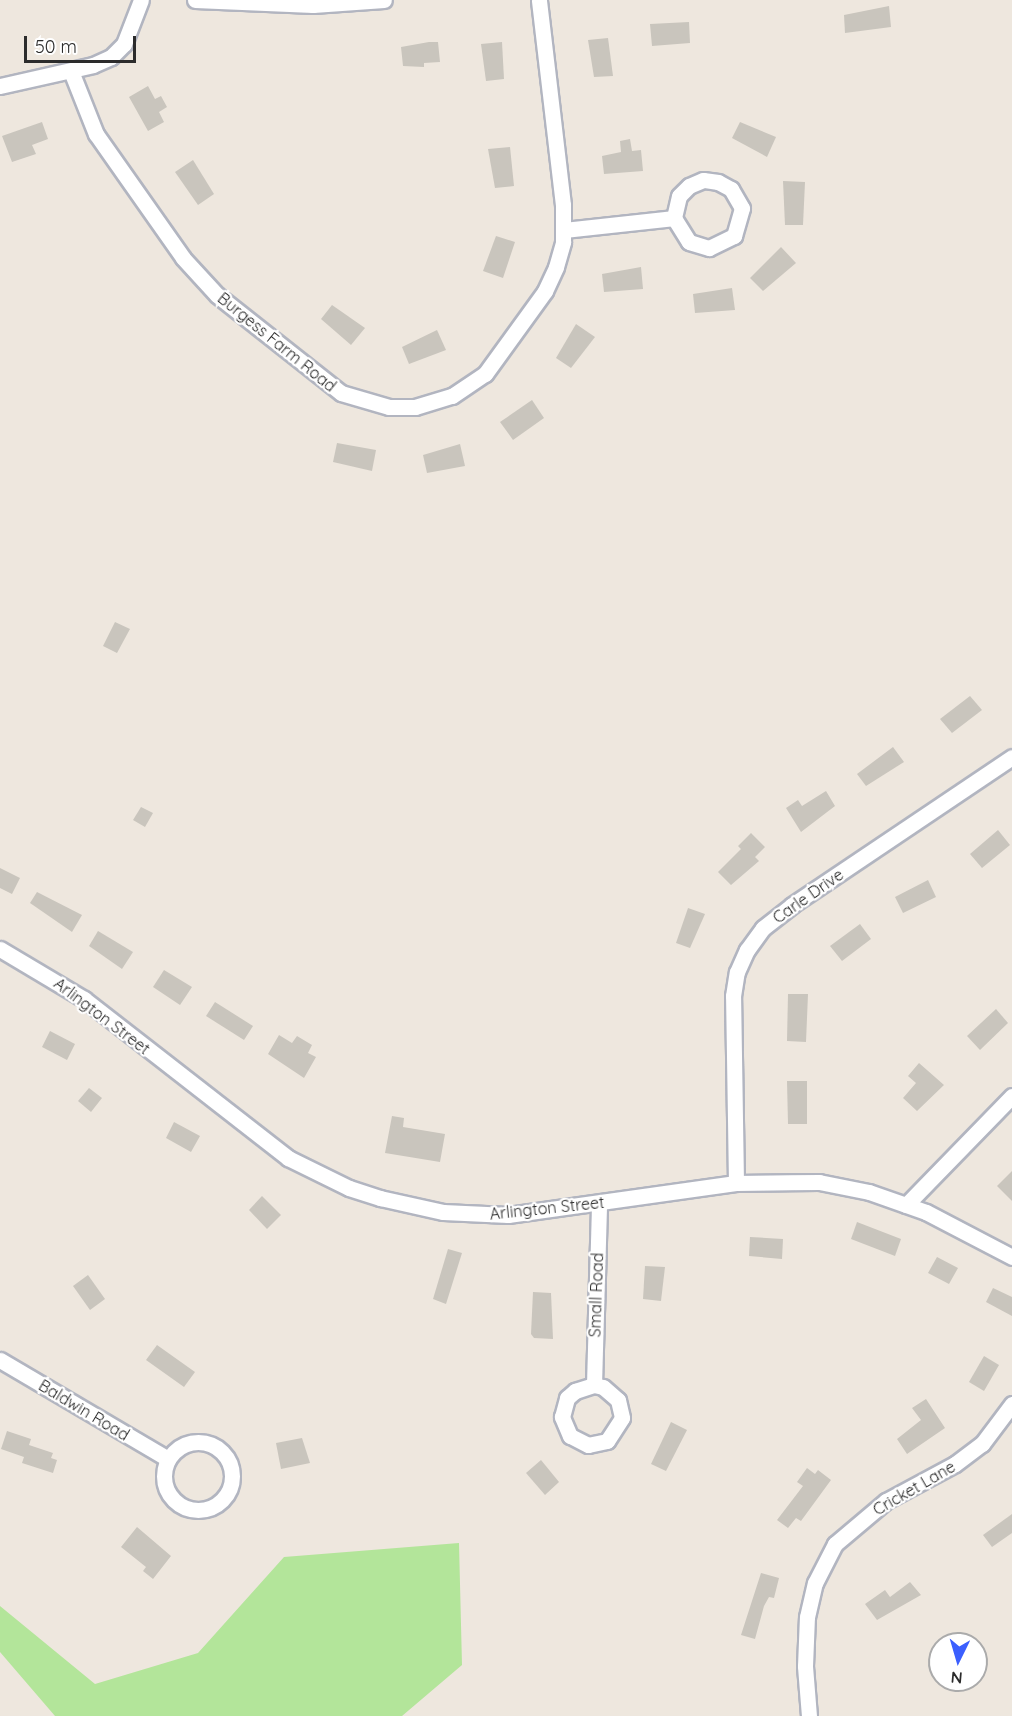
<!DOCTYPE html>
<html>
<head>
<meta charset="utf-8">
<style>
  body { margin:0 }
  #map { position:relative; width:1012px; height:1716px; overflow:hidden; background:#eee7de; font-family:Quicksand,sans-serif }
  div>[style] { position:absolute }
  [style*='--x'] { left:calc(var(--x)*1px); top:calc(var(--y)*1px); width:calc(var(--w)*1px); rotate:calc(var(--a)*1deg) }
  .green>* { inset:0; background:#b3e59a }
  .building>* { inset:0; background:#c9c5bd }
  .roads { filter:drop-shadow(2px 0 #b2b5c0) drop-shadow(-2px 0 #b2b5c0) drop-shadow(0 2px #b2b5c0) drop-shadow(0 -2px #b2b5c0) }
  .minor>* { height:15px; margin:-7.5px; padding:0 7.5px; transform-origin:7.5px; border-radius:7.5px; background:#fff }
  .minor>.ring { margin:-7.5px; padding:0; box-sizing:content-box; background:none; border:15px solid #fff; border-radius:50% }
  span { translate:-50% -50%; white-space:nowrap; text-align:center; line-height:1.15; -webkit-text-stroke:4.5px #fff; paint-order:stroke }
  .street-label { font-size:16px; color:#2c2c2c }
  .north { position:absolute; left:928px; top:1632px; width:60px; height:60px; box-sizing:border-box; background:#fff; border:2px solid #ababab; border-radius:50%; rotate:185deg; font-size:16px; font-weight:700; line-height:24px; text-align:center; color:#2c2c2c }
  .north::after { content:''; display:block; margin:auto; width:21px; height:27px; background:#3b5ffe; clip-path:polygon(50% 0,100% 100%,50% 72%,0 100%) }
  .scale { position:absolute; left:24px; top:36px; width:112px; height:27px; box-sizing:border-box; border:3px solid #2c2c2c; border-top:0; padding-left:8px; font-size:18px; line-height:21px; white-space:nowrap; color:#2c2c2c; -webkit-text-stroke:4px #fff; paint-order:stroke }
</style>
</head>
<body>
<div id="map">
  <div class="green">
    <i style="clip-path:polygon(459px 1543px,462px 1665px,402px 1716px,55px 1716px,0 1652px,0 1606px,95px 1684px,198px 1653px,284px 1557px)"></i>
  </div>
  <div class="building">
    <i style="clip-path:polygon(889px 6px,891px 27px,845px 33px,844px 15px)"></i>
    <i style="clip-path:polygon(689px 22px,690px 43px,652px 46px,650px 24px)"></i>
    <i style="clip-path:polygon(608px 38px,613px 76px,594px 77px,588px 40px)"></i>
    <i style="clip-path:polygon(429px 42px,438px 42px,440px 62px,424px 63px,424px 67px,403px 66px,401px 47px)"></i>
    <i style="clip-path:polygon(502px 42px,504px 79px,486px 81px,481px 44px)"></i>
    <i style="clip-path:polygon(148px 86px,155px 99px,161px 96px,167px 107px,159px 112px,164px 122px,148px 131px,129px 97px)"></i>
    <i style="clip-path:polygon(42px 122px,48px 139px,32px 145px,36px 154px,12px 162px,2px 136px)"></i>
    <i style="clip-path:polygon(740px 122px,776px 137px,767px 157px,732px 138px)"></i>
    <i style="clip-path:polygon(630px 139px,632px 151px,641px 150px,643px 171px,604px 174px,602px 156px,621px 152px,620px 141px)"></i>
    <i style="clip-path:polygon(510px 147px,514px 186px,495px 188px,488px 149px)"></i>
    <i style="clip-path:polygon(193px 160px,214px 194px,198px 205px,175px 172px)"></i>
    <i style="clip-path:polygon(783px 181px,805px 182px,803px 225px,785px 225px)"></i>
    <i style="clip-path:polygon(496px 236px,515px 242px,503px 278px,483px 271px)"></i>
    <i style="clip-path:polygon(781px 247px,796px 263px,763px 291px,750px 278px)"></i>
    <i style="clip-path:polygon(641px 267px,643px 289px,604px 292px,602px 274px)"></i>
    <i style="clip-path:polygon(732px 288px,735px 310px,695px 313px,693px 294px)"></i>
    <i style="clip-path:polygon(332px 305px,365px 328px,351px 345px,321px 319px)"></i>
    <i style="clip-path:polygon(576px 324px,595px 337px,571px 368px,556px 358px)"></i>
    <i style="clip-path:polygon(437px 330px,446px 350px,409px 364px,402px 347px)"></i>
    <i style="clip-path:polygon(532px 400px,544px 418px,513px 440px,500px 422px)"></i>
    <i style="clip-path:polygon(337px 443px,376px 450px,372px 471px,333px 462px)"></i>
    <i style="clip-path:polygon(460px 444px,465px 466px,427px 473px,423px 455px)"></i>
    <i style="clip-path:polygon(115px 622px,130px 629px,117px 653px,103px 646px)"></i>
    <i style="clip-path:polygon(970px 696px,982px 710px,952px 733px,940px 719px)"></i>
    <i style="clip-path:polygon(893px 747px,904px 762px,866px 786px,857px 774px)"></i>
    <i style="clip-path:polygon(826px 791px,835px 806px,801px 832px,786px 808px,798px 800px,802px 806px)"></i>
    <i style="clip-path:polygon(141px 807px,153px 813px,145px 827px,133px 820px)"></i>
    <i style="clip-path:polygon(998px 830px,1010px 845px,982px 868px,970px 854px)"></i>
    <i style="clip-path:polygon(751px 833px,765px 847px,755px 857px,759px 861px,731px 885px,718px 872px,741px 849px,738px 846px)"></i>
    <i style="clip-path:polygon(0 868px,20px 878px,12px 894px,0 888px)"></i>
    <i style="clip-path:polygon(928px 880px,936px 897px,903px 913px,895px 897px)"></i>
    <i style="clip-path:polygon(37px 892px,82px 915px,72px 932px,30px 903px)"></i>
    <i style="clip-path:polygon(688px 908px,705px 914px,690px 948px,676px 943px)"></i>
    <i style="clip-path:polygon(860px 924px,871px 939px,842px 961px,830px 946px)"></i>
    <i style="clip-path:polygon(98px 931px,133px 952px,122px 969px,89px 946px)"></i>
    <i style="clip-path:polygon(164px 970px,192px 987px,180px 1005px,153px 987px)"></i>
    <i style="clip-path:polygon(788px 994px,808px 994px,806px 1042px,787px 1041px)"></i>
    <i style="clip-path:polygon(215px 1002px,253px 1026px,244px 1040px,206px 1016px)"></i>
    <i style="clip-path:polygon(996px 1009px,1008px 1023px,980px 1050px,967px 1036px)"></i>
    <i style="clip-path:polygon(50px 1031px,75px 1044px,67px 1060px,42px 1047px)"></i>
    <i style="clip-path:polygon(279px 1035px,292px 1043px,297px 1036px,312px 1045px,308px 1053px,316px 1057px,304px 1078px,268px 1054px)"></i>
    <i style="clip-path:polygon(919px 1063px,944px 1085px,917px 1111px,903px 1098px,916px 1083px,908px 1076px)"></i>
    <i style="clip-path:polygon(787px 1081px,807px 1081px,807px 1124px,788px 1124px)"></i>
    <i style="clip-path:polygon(89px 1088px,102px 1098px,91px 1112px,78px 1101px)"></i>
    <i style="clip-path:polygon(392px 1116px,404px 1118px,403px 1127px,445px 1134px,440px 1162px,385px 1153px)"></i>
    <i style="clip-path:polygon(174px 1122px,200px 1136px,191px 1152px,166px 1138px)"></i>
    <i style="clip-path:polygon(1012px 1171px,1012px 1201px,997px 1186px)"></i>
    <i style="clip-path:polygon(262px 1196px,281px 1215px,267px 1229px,249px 1210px)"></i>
    <i style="clip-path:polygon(857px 1222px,901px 1239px,895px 1256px,851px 1239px)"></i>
    <i style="clip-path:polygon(750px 1237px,783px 1239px,782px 1259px,749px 1256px)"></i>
    <i style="clip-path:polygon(448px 1249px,462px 1253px,446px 1304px,433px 1299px)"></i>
    <i style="clip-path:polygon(937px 1257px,958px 1268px,949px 1284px,928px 1273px)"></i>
    <i style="clip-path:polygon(645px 1266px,665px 1267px,661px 1301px,643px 1299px)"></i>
    <i style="clip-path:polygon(88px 1275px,105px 1299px,90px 1310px,73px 1286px)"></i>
    <i style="clip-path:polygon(993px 1288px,1012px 1297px,1012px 1316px,986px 1302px)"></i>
    <i style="clip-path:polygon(533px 1292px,551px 1293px,553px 1339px,534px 1338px,531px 1334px)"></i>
    <i style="clip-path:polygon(157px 1345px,195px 1372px,184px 1387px,146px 1360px)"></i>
    <i style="clip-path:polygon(984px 1356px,999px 1365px,984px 1391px,969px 1382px)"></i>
    <i style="clip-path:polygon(926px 1399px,945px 1428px,907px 1454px,897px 1439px,921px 1420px,912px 1408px)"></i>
    <i style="clip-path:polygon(671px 1422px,687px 1430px,666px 1471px,651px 1464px)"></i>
    <i style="clip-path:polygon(7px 1431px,31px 1439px,29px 1445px,53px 1453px,51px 1458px,57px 1460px,53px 1473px,22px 1463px,24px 1457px,1px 1449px)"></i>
    <i style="clip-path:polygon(302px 1438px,310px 1463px,281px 1469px,276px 1443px)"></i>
    <i style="clip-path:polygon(541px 1460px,559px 1482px,545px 1495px,526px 1473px)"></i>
    <i style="clip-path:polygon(807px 1468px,815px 1474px,818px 1470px,831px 1480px,801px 1521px,796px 1518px,788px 1528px,777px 1520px,803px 1486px,797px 1482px)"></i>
    <i style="clip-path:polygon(1012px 1514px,1012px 1533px,992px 1547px,983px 1535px)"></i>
    <i style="clip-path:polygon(137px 1527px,171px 1556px,153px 1579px,143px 1571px,146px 1567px,121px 1547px)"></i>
    <i style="clip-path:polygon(761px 1573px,779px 1578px,774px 1598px,769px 1597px,764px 1606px,755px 1639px,741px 1635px)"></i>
    <i style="clip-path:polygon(910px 1582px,921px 1595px,877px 1620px,865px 1604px,885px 1590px,890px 1597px)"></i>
  </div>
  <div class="roads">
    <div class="minor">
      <i style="--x:195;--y:0;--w:118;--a:2.4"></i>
      <i style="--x:313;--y:5;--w:71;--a:-4"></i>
      <i style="--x:71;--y:71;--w:68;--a:68.4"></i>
      <i style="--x:96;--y:134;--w:151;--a:54.9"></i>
      <i style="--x:183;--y:258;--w:50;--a:47.4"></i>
      <i style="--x:217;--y:295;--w:158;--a:38.3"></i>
      <i style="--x:341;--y:393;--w:50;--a:16.3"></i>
      <i style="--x:389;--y:407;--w:26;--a:0"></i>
      <i style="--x:415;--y:407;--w:39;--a:-17"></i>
      <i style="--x:452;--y:396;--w:40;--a:-34"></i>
      <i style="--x:485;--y:374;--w:102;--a:-54.1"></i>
      <i style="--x:545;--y:291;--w:26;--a:-65"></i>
      <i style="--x:556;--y:267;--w:26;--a:-74"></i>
      <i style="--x:563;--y:242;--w:37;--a:-90"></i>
      <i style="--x:563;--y:205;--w:206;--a:-96.7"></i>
      <i style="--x:0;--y:86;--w:95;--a:-12.7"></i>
      <i style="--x:93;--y:65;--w:20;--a:-24"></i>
      <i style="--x:111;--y:57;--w:18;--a:-45"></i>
      <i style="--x:124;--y:44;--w:47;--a:-68.9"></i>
      <i style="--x:564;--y:230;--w:111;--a:-6.2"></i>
      <i style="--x:674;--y:218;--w:28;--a:58"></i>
      <i style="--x:689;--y:242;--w:21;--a:17"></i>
      <i style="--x:709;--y:248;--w:28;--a:-26"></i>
      <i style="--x:734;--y:236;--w:29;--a:-74"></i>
      <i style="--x:742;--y:208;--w:22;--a:-120"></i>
      <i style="--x:731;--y:189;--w:15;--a:-152"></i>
      <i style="--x:718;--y:182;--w:15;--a:-172"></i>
      <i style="--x:703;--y:180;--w:15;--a:157"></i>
      <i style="--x:689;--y:186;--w:14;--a:135"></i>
      <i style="--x:679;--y:196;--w:23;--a:103"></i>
      <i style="--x:0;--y:949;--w:98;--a:30.8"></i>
      <i style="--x:84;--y:999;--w:259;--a:37.9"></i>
      <i style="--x:288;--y:1158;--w:68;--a:26.2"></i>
      <i style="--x:349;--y:1188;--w:33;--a:18"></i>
      <i style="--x:380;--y:1198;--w:65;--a:12.5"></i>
      <i style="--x:443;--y:1212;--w:65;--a:2.6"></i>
      <i style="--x:508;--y:1215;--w:230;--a:-8"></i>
      <i style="--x:736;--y:1183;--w:83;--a:-0.7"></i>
      <i style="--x:819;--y:1182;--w:51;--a:11.3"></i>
      <i style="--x:869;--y:1192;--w:60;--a:19.3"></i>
      <i style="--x:926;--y:1212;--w:97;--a:27.6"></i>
      <i style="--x:736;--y:1183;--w:187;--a:-90.9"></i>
      <i style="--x:733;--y:996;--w:24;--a:-81"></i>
      <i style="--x:737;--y:972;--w:24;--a:-66"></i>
      <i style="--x:747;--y:950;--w:27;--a:-54"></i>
      <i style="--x:763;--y:928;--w:37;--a:-38"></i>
      <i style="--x:792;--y:905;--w:265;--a:-33.9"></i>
      <i style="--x:906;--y:1205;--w:152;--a:-45.8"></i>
      <i style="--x:0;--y:1360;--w:195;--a:30.5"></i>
      <i style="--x:594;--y:1385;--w:9;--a:13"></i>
      <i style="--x:603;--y:1387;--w:20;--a:41"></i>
      <i style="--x:618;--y:1400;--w:18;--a:77"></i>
      <i style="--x:622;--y:1418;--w:27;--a:123"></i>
      <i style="--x:607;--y:1441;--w:19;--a:168"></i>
      <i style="--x:588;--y:1445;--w:20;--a:-153"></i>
      <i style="--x:570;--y:1436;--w:21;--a:-113"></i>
      <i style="--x:562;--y:1417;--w:20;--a:-75"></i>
      <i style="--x:567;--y:1398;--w:11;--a:-41"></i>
      <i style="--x:575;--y:1391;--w:20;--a:-18"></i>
      <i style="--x:594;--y:1385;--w:180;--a:-88.4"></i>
      <i class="ring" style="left:164px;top:1442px;width:53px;height:53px"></i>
      <i style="--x:809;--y:1716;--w:50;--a:-94.6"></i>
      <i style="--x:805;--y:1666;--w:49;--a:-87.7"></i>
      <i style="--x:807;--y:1617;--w:35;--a:-77"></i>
      <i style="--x:815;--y:1583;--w:44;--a:-62.9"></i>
      <i style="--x:835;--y:1544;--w:67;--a:-40.1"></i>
      <i style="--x:886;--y:1501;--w:78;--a:-28.2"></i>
      <i style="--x:955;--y:1464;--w:34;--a:-37"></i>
      <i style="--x:982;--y:1444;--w:50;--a:-53.1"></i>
    </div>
  </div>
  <div class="street-label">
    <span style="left:277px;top:342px;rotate:39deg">Burgess Farm Road</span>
    <span style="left:808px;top:896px;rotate:-35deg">Carle Drive</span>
    <span style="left:102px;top:1016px;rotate:37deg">Arlington Street</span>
    <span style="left:547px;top:1208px;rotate:-6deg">Arlington Street</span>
    <span style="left:596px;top:1295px;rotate:-88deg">Small Road</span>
    <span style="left:84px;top:1410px;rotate:31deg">Baldwin Road</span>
    <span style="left:914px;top:1488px;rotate:-30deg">Cricket Lane</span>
  </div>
  <div class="north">N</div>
  <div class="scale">50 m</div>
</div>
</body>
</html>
